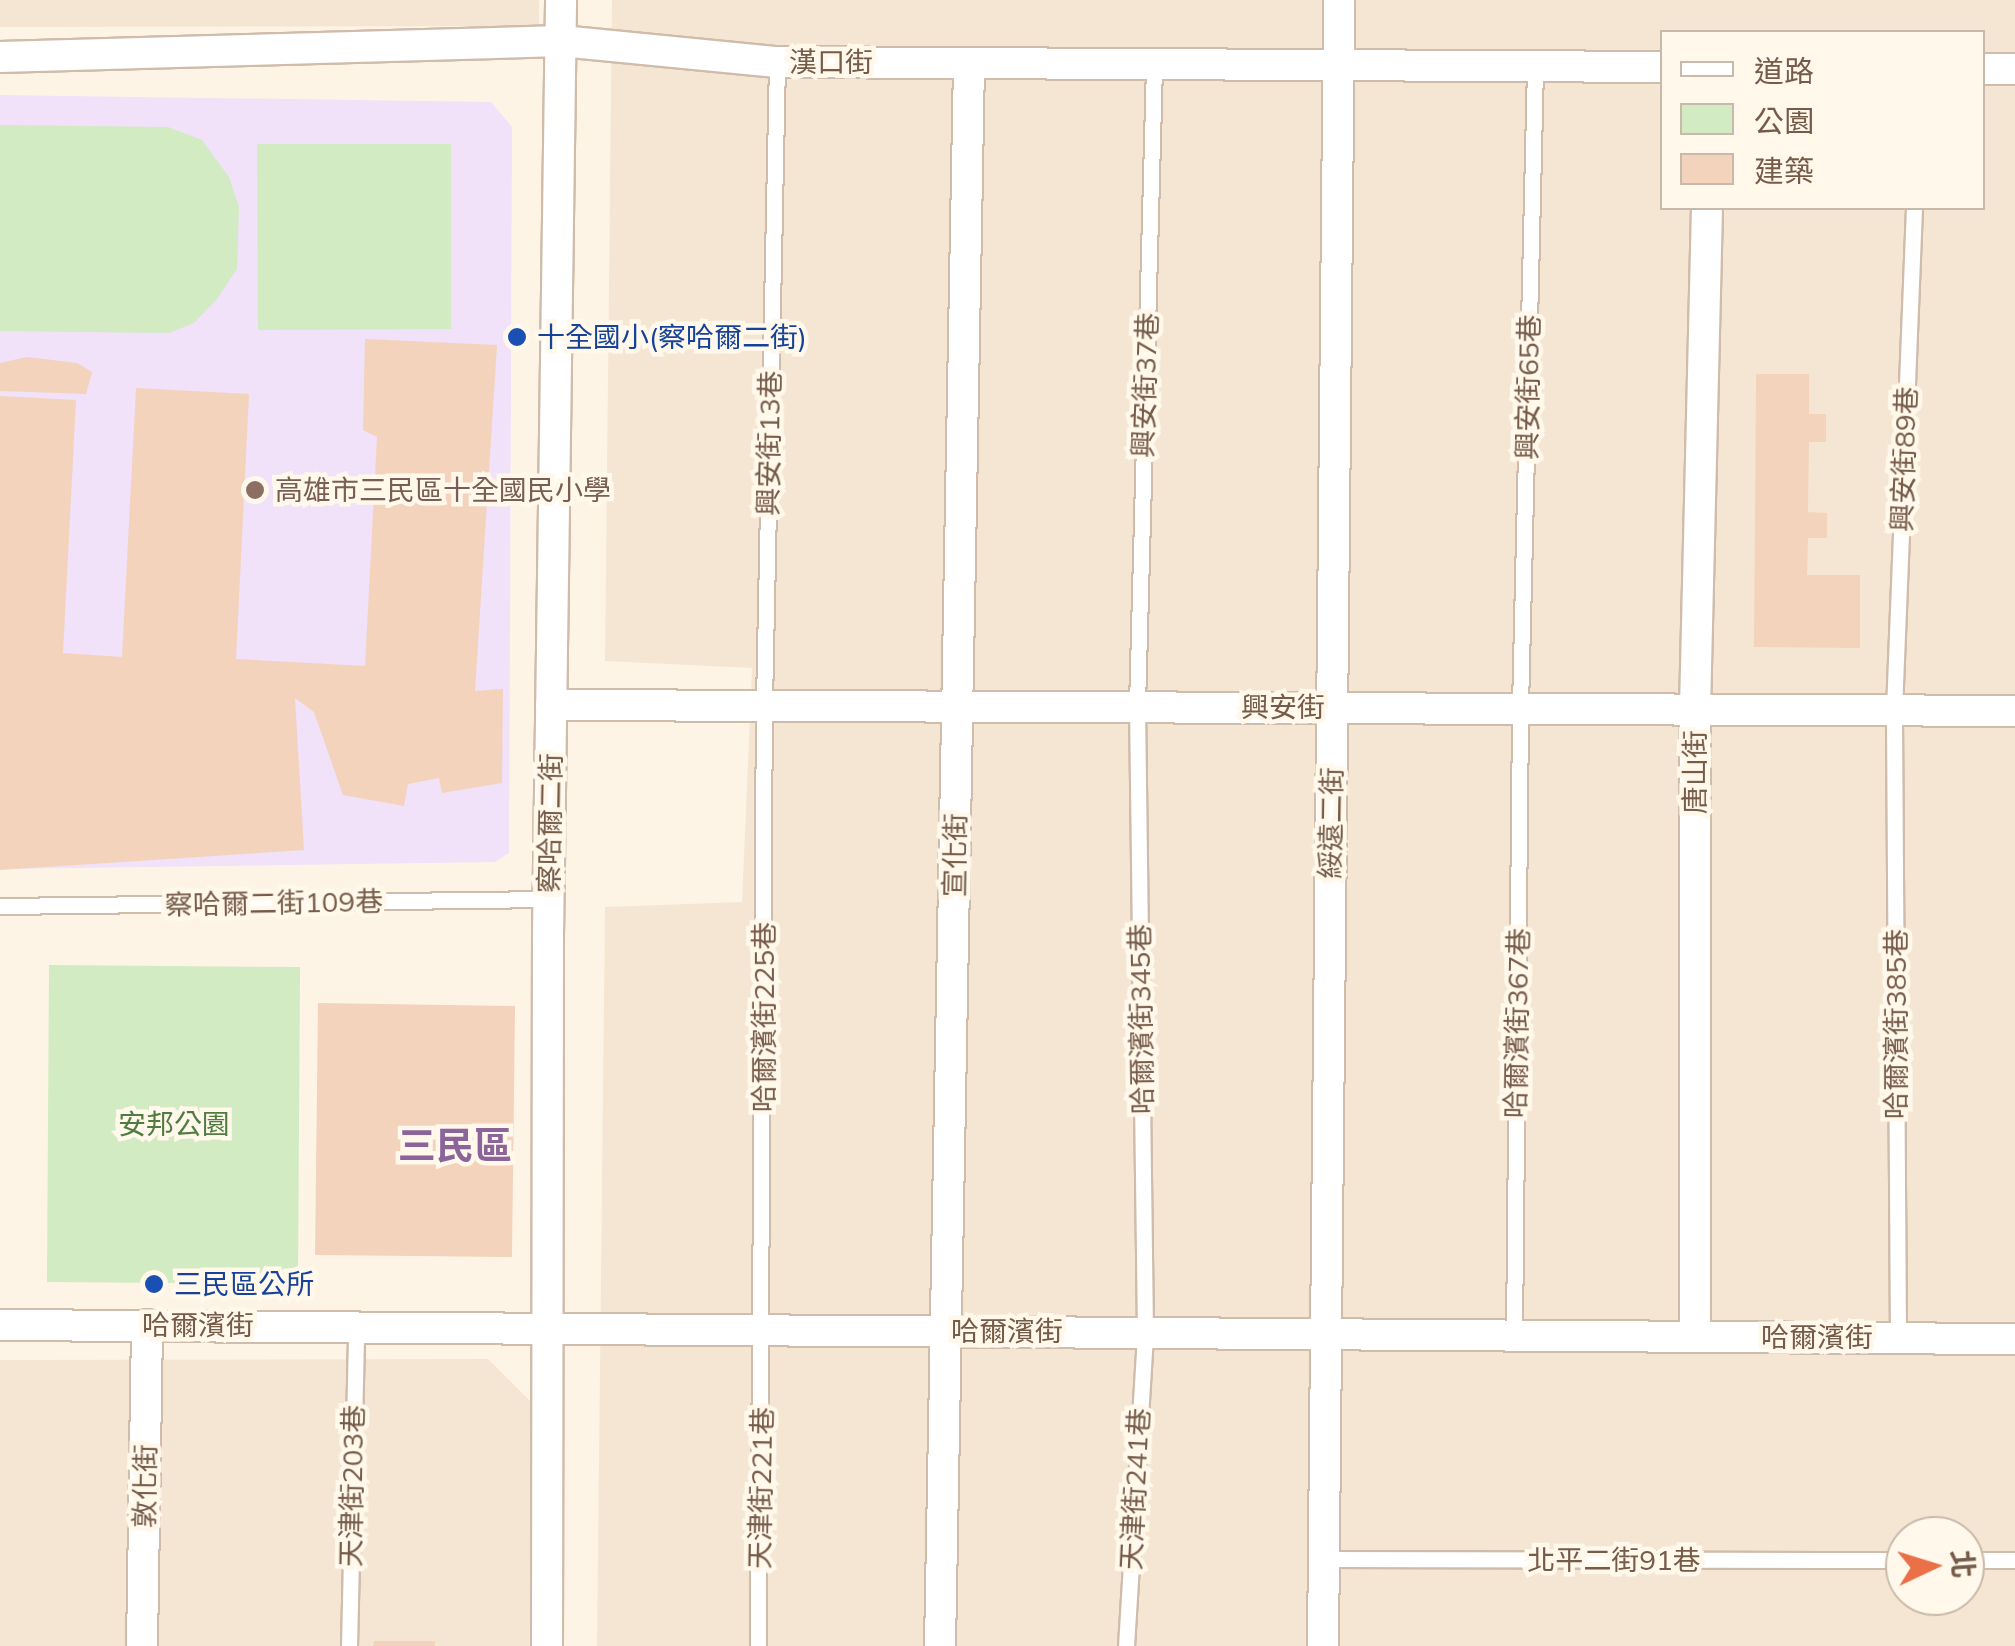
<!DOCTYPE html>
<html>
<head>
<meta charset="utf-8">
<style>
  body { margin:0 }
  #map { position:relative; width:2015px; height:1646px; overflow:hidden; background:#fdf4e5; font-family:Mulish,"Noto Sans TC",sans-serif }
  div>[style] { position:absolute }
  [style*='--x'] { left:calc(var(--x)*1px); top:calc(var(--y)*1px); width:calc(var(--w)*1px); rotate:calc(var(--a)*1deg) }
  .residential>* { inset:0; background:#f5e6d3 }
  .education>* { inset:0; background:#f1e1f9 }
  .green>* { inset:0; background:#d2ebc2 }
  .building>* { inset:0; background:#f3d3bb }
  .roads { filter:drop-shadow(2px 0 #cfbcab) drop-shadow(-2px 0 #cfbcab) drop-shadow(0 2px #cfbcab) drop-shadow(0 -2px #cfbcab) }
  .service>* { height:15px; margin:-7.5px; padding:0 7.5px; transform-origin:7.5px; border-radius:7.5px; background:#fff }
  .minor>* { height:30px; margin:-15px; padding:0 15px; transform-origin:15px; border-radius:15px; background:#fff }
  .dots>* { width:28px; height:28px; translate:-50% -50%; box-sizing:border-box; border:5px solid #fff8eb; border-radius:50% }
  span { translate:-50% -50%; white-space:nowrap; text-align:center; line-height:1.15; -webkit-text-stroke:9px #fff8eb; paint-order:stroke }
  .street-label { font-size:28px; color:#765b49 }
  .transit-label { font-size:28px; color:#164399 }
  .left { translate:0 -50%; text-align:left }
  .education-label { font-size:28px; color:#785e54 }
  .park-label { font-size:28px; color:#507c41 }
  .district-label { font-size:38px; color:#8a649a; font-weight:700 }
  .legend { position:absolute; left:1660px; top:30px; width:325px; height:180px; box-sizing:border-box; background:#fff8eb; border:2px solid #c8b9aa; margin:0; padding:12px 18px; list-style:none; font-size:30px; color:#765b49 }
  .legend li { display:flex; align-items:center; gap:20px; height:50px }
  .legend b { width:50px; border:2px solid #c8b9aa }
  .north { position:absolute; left:1885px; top:1516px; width:100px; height:100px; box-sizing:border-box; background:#fff8eb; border:2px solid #c8b9aa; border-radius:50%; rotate:86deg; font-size:28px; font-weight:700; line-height:40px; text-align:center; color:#765b49 }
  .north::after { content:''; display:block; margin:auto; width:35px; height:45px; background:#e97047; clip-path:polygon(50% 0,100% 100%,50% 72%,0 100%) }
</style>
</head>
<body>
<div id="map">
  <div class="residential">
    <i style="clip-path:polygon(0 0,539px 0,539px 26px,0 27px)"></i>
    <i style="clip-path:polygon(evenodd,612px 0,2015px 0,2015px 1646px,597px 1646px,605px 907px,742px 902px,752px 668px,605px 661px,612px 0,1662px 32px,1982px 32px,1982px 208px,1662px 208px,1662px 32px,612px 0,1905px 1536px,1965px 1536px,1965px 1596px,1905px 1596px,1905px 1536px)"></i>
    <i style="clip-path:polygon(488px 1359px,536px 1407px,534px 1646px,0 1646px,0 1360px)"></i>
  </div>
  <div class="education">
    <i style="clip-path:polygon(0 95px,491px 102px,512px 127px,509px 853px,495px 862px,0 869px)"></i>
  </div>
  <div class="green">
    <i style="clip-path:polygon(0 125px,168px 127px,202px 140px,229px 177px,239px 207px,237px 269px,217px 299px,194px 323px,169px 333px,0 331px)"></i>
    <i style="clip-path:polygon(257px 144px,451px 144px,451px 329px,258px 330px)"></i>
    <i style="clip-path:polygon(49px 965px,300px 967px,298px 1284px,47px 1282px)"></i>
  </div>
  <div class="building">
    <i style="clip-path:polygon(365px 339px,497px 345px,475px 691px,503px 689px,502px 783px,442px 793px,439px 778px,408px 784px,404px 806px,343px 795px,314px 712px,295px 698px,304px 850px,0 870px,0 396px,76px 400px,63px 653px,122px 657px,136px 388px,249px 394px,236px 659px,365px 666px,377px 437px,363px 430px)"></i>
    <i style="clip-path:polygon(27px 357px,77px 363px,92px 372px,86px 394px,0 391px,0 363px)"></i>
    <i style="clip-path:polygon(1756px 374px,1809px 374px,1809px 414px,1826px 414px,1826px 442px,1809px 442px,1808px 512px,1827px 513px,1827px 538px,1808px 538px,1807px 575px,1860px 575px,1860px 648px,1754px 647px)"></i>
    <i style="clip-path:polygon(318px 1003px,515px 1006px,512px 1257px,315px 1255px)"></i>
    <i style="clip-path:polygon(374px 1641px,435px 1641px,435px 1646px,373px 1646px)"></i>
  </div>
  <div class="roads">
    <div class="service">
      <i style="--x:0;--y:906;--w:549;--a:-0.73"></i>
      <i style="--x:1514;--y:1337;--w:629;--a:-89.45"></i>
      <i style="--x:1520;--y:708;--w:642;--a:-88.66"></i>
      <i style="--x:1898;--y:1337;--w:627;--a:-90.37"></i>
      <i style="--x:1894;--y:710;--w:502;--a:-87.72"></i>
      <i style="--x:1323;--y:1559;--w:582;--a:0.1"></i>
      <i style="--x:1965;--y:1560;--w:50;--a:0"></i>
      <i style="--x:349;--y:1646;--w:320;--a:-88.7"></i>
      <i style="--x:758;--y:1646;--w:943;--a:-89.64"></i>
      <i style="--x:764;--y:703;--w:641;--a:-88.84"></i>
      <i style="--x:1126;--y:1646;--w:315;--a:-86.5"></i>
      <i style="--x:1145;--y:1332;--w:626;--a:-90.73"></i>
      <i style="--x:1137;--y:706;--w:642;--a:-88.48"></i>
    </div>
    <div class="minor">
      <i style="--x:0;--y:57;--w:561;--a:-1.63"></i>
      <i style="--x:561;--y:41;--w:217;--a:5.6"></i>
      <i style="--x:777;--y:62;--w:885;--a:0.32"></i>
      <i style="--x:1982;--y:69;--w:33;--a:0"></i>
      <i style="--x:551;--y:705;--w:1464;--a:0.23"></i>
      <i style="--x:0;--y:1325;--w:2015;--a:0.4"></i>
      <i style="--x:1695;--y:1337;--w:628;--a:-90"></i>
      <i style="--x:1695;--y:709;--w:501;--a:-88.63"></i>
      <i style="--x:142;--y:1646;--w:321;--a:-89.1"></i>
      <i style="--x:547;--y:1646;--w:711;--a:-89.92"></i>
      <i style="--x:548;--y:935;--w:935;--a:-89.2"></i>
      <i style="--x:940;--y:1646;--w:1583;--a:-88.95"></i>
      <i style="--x:1323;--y:1646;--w:1646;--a:-89.44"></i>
    </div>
  </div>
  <div class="dots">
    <i style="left:517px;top:337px;background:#1a4fb4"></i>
    <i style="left:255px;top:490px;background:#8d6e63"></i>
    <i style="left:154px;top:1284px;background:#1a4fb4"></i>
  </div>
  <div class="street-label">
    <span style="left:831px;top:62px">漢口街</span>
    <span style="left:1145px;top:385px;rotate:-88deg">興安街37巷</span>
    <span style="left:1528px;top:387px;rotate:-89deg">興安街65巷</span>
    <span style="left:769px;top:443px;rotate:-89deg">興安街13巷</span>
    <span style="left:1904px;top:459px;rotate:-88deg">興安街89巷</span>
    <span style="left:1283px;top:707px">興安街</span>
    <span style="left:1695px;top:772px;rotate:-90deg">唐山街</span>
    <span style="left:550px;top:823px;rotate:-89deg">察哈爾二街</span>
    <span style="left:1331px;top:823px;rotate:-89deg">綏遠二街</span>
    <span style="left:955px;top:855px;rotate:-89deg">宣化街</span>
    <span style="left:274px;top:903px;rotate:-1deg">察哈爾二街109巷</span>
    <span style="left:764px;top:1017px;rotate:-90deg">哈爾濱街225巷</span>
    <span style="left:1141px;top:1019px;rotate:-91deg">哈爾濱街345巷</span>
    <span style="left:1517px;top:1023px;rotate:-89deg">哈爾濱街367巷</span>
    <span style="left:1896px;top:1024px;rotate:-90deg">哈爾濱街385巷</span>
    <span style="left:198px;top:1325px">哈爾濱街</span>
    <span style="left:1007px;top:1331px">哈爾濱街</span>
    <span style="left:1817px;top:1337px">哈爾濱街</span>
    <span style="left:145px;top:1486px;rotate:-89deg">敦化街</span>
    <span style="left:352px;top:1486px;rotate:-89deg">天津街203巷</span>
    <span style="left:761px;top:1488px;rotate:-89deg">天津街221巷</span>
    <span style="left:1135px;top:1489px;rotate:-87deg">天津街241巷</span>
    <span style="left:1614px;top:1560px">北平二街91巷</span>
  </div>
  <div class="transit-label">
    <span class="left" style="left:537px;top:337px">十全國小(察哈爾二街)</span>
    <span class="left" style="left:174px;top:1284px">三民區公所</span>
  </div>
  <div class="education-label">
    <span class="left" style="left:275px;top:490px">高雄市三民區十全國民小學</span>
  </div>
  <div class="park-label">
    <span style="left:174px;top:1124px">安邦公園</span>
  </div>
  <div class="district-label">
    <span style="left:455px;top:1146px">三民區</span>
  </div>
  <ul class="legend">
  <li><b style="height:12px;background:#fff"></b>道路</li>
  <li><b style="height:28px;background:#d2ebc2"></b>公園</li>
  <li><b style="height:28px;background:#f3d3bb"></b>建築</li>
  </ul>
  <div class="north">北</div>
</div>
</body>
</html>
